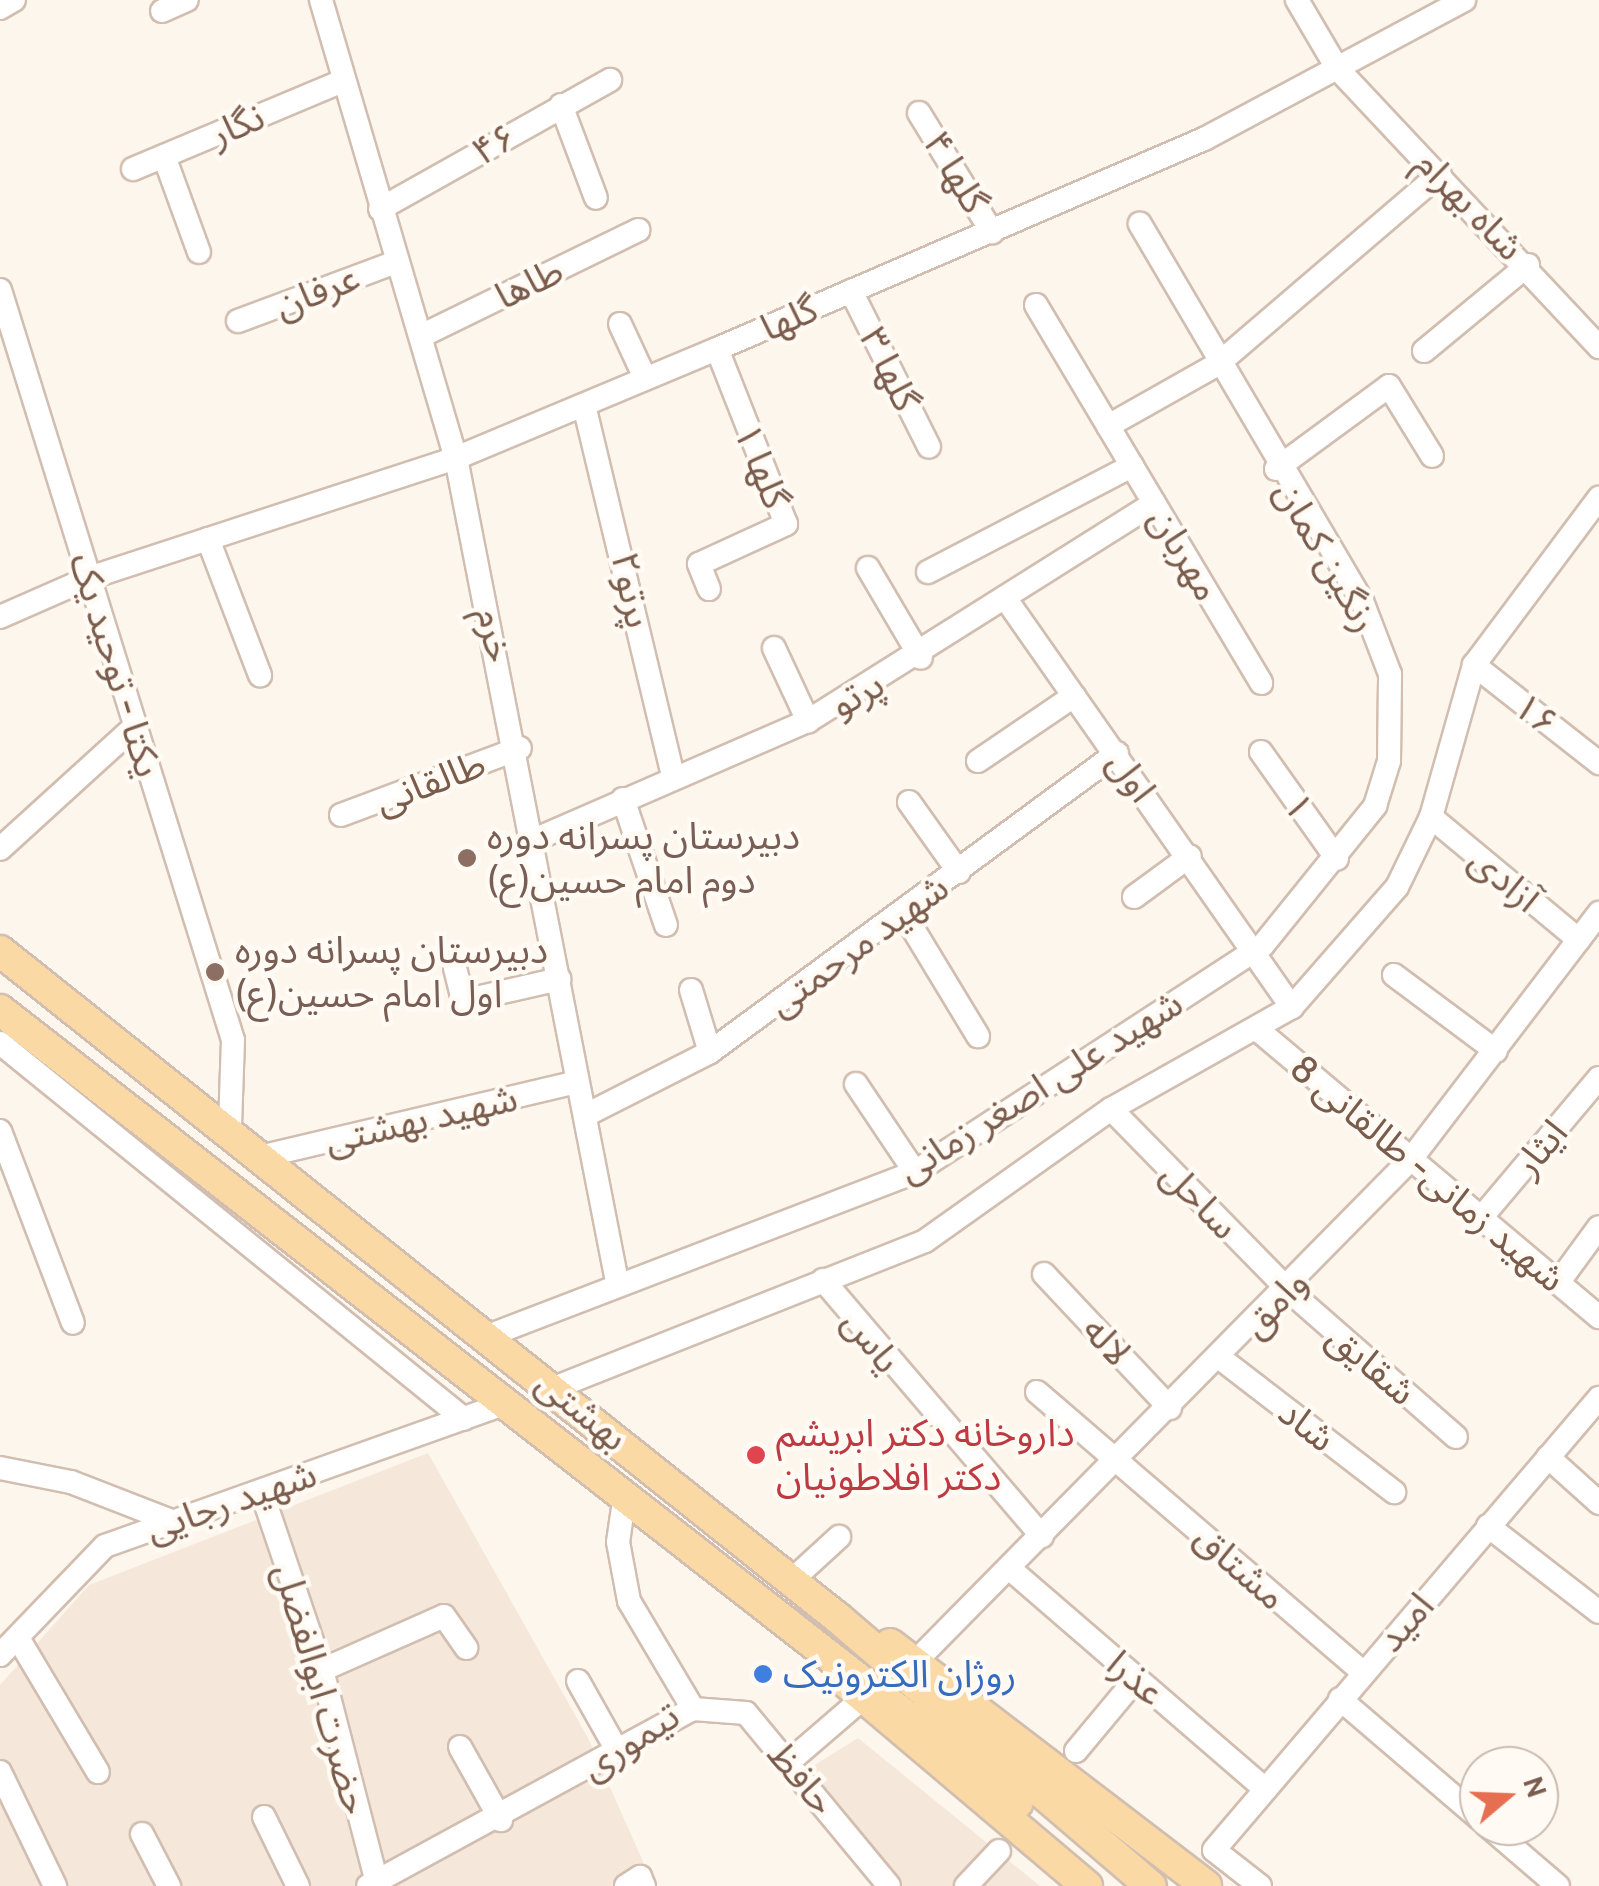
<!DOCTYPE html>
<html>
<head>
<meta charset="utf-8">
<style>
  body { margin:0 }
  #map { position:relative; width:1599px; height:1886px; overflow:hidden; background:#fdf6ec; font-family:Cabin,"Noto Sans Arabic",sans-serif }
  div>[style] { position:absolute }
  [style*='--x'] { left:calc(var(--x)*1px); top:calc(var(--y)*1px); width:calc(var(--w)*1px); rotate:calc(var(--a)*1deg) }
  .residential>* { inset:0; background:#f5e8da }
  .roads { filter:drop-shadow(2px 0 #d1beb0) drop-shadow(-2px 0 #d1beb0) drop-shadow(0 2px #d1beb0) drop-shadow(0 -2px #d1beb0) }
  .minor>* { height:22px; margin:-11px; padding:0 11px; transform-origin:11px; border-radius:11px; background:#fff }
  .major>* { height:30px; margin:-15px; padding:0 15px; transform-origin:15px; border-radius:15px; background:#fbd9a5 }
  .dots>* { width:28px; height:28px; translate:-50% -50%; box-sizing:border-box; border:5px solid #fffaf3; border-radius:50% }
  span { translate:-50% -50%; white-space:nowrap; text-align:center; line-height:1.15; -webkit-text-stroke:9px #fffaf3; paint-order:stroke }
  .street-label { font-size:38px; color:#7a5c4d }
  .education-label { font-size:38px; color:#785e54 }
  .left { translate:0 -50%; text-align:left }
  .health-label { font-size:38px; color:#be3a42 }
  .shop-label { font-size:38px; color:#366cbe }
  .north { position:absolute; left:1459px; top:1746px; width:100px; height:100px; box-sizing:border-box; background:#fffaf3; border:2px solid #cabbb1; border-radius:50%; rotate:71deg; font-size:28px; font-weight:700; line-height:40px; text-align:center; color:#7a5c4d }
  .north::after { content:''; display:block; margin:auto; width:35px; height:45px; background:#e76f51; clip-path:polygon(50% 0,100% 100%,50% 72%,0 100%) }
</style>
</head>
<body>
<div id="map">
  <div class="residential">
    <i style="clip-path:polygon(428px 1453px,588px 1738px,654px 1886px,0 1886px,0 1685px,89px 1585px)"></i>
    <i style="clip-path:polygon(858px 1738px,1040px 1886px,880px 1886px,813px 1766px)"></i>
  </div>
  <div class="roads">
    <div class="minor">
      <i style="--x:321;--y:0;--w:477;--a:73.6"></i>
      <i style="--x:456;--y:458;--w:840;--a:78.94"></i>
      <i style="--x:1297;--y:0;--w:79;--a:59.5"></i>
      <i style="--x:1337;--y:68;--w:383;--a:46.8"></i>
      <i style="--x:0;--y:8;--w:16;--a:-30"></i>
      <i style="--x:162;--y:11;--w:27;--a:-24"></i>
      <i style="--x:561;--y:105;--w:99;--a:69.4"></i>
      <i style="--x:919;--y:113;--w:140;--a:58.5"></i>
      <i style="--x:164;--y:156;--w:102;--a:70"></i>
      <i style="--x:133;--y:169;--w:227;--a:-22.8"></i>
      <i style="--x:380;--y:209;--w:264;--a:-29.3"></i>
      <i style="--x:0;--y:290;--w:785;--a:72.74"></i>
      <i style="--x:233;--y:1040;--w:86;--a:92"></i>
      <i style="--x:851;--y:291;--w:174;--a:63.4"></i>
      <i style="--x:1036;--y:305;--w:440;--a:59.2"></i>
      <i style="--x:238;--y:321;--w:169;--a:-20.5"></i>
      <i style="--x:620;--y:324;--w:60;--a:65.2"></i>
      <i style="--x:421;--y:336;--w:242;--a:-26"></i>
      <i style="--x:1424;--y:351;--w:135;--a:-39.6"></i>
      <i style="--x:584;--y:405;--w:382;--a:76.5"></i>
      <i style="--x:1108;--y:426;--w:126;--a:-29.4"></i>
      <i style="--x:1218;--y:364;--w:292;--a:-40.6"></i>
      <i style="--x:1276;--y:469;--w:140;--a:-36.3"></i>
      <i style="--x:1389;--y:386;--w:82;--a:58.4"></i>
      <i style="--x:208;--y:539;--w:146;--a:69.1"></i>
      <i style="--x:868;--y:568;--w:104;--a:59.5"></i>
      <i style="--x:928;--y:572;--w:230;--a:-27.5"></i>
      <i style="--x:709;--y:589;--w:27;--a:-112"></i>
      <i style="--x:699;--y:564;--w:96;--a:-24.7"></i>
      <i style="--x:786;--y:524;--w:188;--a:-111.5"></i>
      <i style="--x:1008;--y:602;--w:495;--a:55"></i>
      <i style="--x:0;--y:617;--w:97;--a:-23.7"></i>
      <i style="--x:89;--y:578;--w:386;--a:-18.1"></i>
      <i style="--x:456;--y:458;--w:283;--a:-22.7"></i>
      <i style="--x:717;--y:349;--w:530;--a:-23.33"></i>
      <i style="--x:1204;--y:139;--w:295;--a:-28.1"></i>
      <i style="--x:774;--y:648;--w:81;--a:65"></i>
      <i style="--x:1474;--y:665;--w:159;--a:38.1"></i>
      <i style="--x:1261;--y:752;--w:131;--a:54.6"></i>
      <i style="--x:978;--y:761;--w:116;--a:-34.1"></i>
      <i style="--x:623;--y:799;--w:133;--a:71.2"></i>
      <i style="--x:909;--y:802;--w:86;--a:54.5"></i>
      <i style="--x:341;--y:815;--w:191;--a:-20.5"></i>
      <i style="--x:1431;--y:817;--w:192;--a:39.7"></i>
      <i style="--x:536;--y:839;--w:296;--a:-23.5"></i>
      <i style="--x:808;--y:721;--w:409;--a:-32.2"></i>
      <i style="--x:0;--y:849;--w:183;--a:-42.3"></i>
      <i style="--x:1134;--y:897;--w:69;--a:-36.2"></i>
      <i style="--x:904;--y:914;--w:143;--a:58.8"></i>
      <i style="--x:455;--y:968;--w:34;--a:76"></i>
      <i style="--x:463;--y:1001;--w:99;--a:-12.8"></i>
      <i style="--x:1394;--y:975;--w:127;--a:36.7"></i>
      <i style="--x:691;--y:990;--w:65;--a:73"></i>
      <i style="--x:1258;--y:1030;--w:446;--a:40.1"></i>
      <i style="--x:0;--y:1043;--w:597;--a:39.02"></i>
      <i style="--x:856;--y:1084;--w:106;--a:56.2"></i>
      <i style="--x:1111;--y:1109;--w:253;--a:45.6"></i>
      <i style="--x:1288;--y:1290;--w:223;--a:41.2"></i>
      <i style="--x:586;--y:1115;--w:139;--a:-26.9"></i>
      <i style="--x:710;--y:1052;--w:505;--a:-36.3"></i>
      <i style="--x:0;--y:1131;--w:205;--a:69.2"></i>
      <i style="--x:264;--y:1156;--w:322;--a:-13.3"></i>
      <i style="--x:1481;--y:1218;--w:183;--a:-49.9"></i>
      <i style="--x:1044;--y:1274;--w:184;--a:46.8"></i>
      <i style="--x:823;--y:1280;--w:337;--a:49.5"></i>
      <i style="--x:1558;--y:1283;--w:69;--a:-53.8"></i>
      <i style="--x:488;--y:1336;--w:457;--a:-21"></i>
      <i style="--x:915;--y:1172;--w:415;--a:-33.1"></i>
      <i style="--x:1263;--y:945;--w:179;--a:-51.1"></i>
      <i style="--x:1375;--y:806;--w:47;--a:-72.7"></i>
      <i style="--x:1389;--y:761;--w:87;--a:-89.3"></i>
      <i style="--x:1390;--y:674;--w:78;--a:-111"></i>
      <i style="--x:1362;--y:601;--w:438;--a:-120.5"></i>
      <i style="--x:1220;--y:1358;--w:220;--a:37.6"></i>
      <i style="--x:554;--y:1388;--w:399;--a:-21.6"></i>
      <i style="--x:925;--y:1241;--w:228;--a:-35.4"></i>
      <i style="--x:1111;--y:1109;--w:208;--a:-29.4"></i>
      <i style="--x:1292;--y:1007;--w:159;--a:-48.8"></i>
      <i style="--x:1397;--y:887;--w:78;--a:-64.1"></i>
      <i style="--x:1431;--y:817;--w:158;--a:-74.2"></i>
      <i style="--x:1474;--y:665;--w:209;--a:-53.2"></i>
      <i style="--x:1037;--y:1392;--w:429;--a:40.7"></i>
      <i style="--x:1548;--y:1457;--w:69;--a:42"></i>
      <i style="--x:0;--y:1468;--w:72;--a:11.2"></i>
      <i style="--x:71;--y:1482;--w:105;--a:21.2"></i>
      <i style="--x:262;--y:1493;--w:187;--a:71.3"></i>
      <i style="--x:322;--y:1670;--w:223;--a:75.5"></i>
      <i style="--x:624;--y:1501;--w:41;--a:98.3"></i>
      <i style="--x:618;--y:1542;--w:60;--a:79.4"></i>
      <i style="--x:629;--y:1601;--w:126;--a:59.3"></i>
      <i style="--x:1488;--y:1526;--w:140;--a:37.8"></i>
      <i style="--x:1009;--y:1568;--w:335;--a:40.8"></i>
      <i style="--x:792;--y:1580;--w:64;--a:-42.5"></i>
      <i style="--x:18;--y:1638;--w:156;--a:59.2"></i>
      <i style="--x:0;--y:1655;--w:151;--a:-46.1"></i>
      <i style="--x:105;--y:1546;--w:420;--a:-19.6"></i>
      <i style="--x:914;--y:1663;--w:708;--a:-45.4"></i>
      <i style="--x:1411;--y:1159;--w:310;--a:-52.6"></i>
      <i style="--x:322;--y:1670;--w:133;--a:-23.9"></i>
      <i style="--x:444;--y:1616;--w:39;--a:55"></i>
      <i style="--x:578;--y:1681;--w:81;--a:60.6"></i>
      <i style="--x:1340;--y:1699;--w:183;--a:40.6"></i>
      <i style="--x:693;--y:1709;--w:53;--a:4.3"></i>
      <i style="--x:746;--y:1713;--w:224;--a:50.4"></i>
      <i style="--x:460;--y:1747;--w:84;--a:60.7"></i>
      <i style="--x:1076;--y:1751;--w:94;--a:-50.2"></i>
      <i style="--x:790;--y:1761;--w:94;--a:-40.7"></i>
      <i style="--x:0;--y:1772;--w:127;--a:64.2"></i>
      <i style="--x:264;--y:1817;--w:77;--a:63.8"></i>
      <i style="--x:1488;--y:1826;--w:92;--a:40.6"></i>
      <i style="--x:142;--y:1834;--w:59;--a:62.6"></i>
      <i style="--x:368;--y:1886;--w:370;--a:-28.6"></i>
      <i style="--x:626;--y:1886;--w:17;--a:-33"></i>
      <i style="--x:640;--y:1877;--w:10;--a:66"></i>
      <i style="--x:966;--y:1886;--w:48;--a:-46.7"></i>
      <i style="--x:1260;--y:1886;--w:58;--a:-142"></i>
      <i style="--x:1214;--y:1850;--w:594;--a:-49.58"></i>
    </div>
    <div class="major">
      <i style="--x:0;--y:951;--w:1071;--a:38.52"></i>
      <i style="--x:838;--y:1618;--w:412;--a:40.6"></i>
      <i style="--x:0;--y:1010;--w:1290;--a:37.92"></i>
      <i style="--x:890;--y:1644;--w:398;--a:37.4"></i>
      <i style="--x:842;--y:1679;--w:321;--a:40.2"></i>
    </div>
  </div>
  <div class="dots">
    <i style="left:467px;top:858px;background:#8d6e63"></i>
    <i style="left:215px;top:972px;background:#8d6e63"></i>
    <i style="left:756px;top:1455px;background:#e0444e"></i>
    <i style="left:763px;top:1674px;background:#3f7fe0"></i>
  </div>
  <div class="street-label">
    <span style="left:237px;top:125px;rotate:-23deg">نگار</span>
    <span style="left:494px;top:144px;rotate:-30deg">۴۶</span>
    <span style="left:956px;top:172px;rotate:59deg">گلها ۴</span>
    <span style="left:1470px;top:205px;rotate:46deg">شاه بهرام</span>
    <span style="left:529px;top:283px;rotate:-26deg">طاها</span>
    <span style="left:317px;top:291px;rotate:-21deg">عرفان</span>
    <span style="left:789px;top:318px;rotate:-24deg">گلها</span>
    <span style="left:890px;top:369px;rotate:64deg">گلها ۳</span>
    <span style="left:762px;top:466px;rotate:68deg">گلها ۱</span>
    <span style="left:1185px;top:554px;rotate:59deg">مهربان</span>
    <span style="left:1327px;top:556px;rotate:60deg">رنگین کمان</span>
    <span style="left:632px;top:590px;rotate:78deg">پرتو۲</span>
    <span style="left:495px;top:635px;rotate:78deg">خرم</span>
    <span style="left:116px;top:665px;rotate:73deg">یکتا - توحید یک</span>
    <span style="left:857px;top:694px;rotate:-29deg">پرتو</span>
    <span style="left:1536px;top:714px;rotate:38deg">۱۶</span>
    <span style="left:1132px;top:776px;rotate:54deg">اول</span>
    <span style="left:430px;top:782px;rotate:-21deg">طالقانی</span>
    <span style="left:1299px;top:806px;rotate:55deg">۱</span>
    <span style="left:1505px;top:879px;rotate:40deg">آزادی</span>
    <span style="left:858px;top:945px;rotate:-36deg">شهید مرحمتی</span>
    <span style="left:1040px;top:1086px;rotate:-32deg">شهید علی اصغر زمانی</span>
    <span style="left:421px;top:1119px;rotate:-13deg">شهید بهشتی</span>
    <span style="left:1540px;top:1148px;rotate:-50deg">ایثار</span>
    <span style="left:1428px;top:1173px;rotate:40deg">شهید زمانی- طالقانی 8</span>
    <span style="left:1200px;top:1200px;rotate:46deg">ساحل</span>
    <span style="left:1274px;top:1303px;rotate:-46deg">وامق</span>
    <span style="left:872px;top:1341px;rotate:52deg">یاس</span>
    <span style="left:1107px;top:1341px;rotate:47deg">لاله</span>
    <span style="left:1372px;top:1364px;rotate:41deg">شقایق</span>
    <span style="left:582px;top:1410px;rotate:39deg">بهشتی</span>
    <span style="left:1307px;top:1425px;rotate:38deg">شاد</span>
    <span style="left:231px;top:1501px;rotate:-19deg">شهید رجایی</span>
    <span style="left:1240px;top:1567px;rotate:41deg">مشتاق</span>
    <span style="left:1405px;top:1622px;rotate:-49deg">امید</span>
    <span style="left:1136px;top:1678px;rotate:41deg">عذرا</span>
    <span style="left:322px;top:1689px;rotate:74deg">حضرت ابوالفضل</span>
    <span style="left:630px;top:1741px;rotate:-33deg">تیموری</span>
    <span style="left:802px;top:1778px;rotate:50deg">حافظ</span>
  </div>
  <div class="education-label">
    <span class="left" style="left:487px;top:858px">دبیرستان پسرانه دوره<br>دوم امام حسین(ع)</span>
    <span class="left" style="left:235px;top:972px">دبیرستان پسرانه دوره<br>اول امام حسین(ع)</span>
  </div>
  <div class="health-label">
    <span class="left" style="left:776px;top:1455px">داروخانه دکتر ابریشم<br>دکتر افلاطونیان</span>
  </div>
  <div class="shop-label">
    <span class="left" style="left:783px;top:1674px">روژان الکترونیک</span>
  </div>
  <div class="north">N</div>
</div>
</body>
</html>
